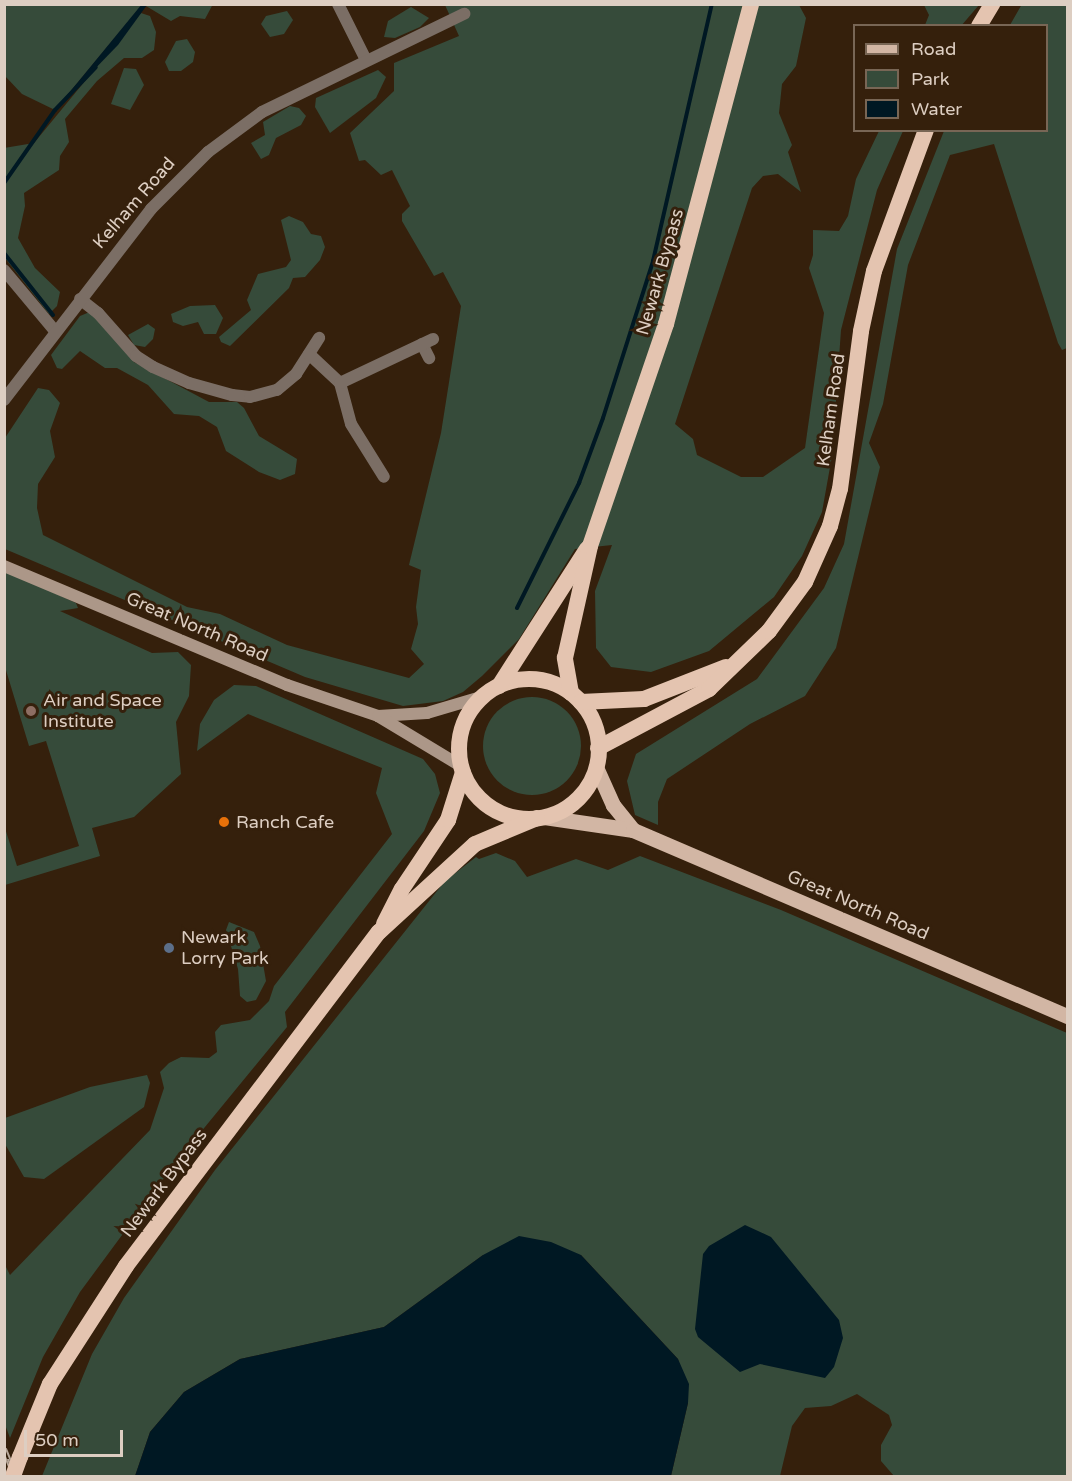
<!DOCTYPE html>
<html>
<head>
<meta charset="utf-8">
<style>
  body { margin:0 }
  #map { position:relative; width:1072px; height:1481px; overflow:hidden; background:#35200c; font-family:"Varela Round",sans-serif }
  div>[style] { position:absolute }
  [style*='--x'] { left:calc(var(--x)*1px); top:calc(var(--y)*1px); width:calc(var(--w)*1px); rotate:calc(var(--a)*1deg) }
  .green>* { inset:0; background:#364b3a }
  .round { border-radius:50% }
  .water>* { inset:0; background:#001823 }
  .stream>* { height:4px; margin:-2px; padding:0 2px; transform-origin:2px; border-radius:2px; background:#001823 }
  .minor>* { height:12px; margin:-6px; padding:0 6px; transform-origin:6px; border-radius:6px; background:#7b6e65 }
  .secondary>* { height:12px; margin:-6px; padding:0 6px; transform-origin:6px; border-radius:6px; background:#ac9788 }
  .primary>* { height:15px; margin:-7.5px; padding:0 7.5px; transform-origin:7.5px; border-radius:7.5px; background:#d2b6a4 }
  .trunk>* { height:16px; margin:-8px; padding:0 8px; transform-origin:8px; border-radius:8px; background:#e4c4b0 }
  .trunk>.ring { margin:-8px; padding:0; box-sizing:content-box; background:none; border:16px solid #e4c4b0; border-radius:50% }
  .rail>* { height:6px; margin-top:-3px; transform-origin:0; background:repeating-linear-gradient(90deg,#35200c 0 11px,#b7a799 0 22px); box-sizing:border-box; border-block:2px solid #b7a799 }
  .trunk-bridge>* { height:16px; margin:-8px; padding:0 8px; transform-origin:8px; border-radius:8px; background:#e4c4b0 }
  .dots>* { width:16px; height:16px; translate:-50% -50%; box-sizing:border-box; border:3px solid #35200c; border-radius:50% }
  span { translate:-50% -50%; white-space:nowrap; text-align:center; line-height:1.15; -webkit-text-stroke:6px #35200c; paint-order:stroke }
  .street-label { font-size:18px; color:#ddcec2 }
  .poi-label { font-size:18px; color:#ddcec2 }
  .left { translate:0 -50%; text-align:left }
  .frame { position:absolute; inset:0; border:6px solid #ddcec2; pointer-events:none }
  .legend { position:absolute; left:853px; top:24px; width:195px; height:108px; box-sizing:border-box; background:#35200c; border:2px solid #786655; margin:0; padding:8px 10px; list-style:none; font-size:18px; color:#ddcec2 }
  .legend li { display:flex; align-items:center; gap:12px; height:30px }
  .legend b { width:30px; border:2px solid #786655 }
  .scale { position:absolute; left:24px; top:1430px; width:99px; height:27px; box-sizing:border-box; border:3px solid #ddcec2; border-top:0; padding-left:8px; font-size:18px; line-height:21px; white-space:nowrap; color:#ddcec2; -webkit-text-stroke:4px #35200c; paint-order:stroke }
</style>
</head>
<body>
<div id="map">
  <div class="green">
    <i style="clip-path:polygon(213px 4px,205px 19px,180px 16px,171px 21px,146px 6px)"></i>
    <i style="clip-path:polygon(1022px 4px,1067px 5px,1067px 348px,1062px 350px,1058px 343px,994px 144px,950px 155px,908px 265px,883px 404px,869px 443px,880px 467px,836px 648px,805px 696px,750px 724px,667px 779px,658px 802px,658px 825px,635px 815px,627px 781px,636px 754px,757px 679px,824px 588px,844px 544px,897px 249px,944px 131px,1046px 130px,1046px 26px,1010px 25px)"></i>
    <i style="clip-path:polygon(5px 5px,142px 5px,55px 110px,22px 94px,5px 76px)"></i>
    <i style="clip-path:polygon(445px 5px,799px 5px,806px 18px,796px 66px,782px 84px,779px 113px,792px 145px,788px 152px,801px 192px,778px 174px,763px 176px,752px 188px,675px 424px,693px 439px,697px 455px,741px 477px,763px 477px,805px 448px,824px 313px,809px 268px,813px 255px,813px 230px,839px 231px,848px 216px,856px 179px,879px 131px,903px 131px,877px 190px,841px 330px,832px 456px,822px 512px,802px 556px,774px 597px,709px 651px,651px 672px,611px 667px,596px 648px,595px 591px,612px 545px,575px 549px,519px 639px,482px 676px,463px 692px,443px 701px,403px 706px,305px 677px,5px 549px,5px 438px,38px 388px,49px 390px,60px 403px,50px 431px,55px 457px,38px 484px,37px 508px,43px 535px,187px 607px,220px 614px,287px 645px,409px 678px,424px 664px,411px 649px,418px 624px,416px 607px,421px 570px,409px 565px,441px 433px,461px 306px,443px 272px,434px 276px,402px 221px,402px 214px,410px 206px,392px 170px,381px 175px,365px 160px,359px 161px,350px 133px,394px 91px,394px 63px,459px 36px)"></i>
    <i style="clip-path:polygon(924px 5px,979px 5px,961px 26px,925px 25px,929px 15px)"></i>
    <i style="clip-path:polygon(411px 7px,429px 18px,420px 27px,395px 38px,384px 37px,388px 21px)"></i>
    <i style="clip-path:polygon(287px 11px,293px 20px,284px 34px,270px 37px,261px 24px,266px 16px)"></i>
    <i style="clip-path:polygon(141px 13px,150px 16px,156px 32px,154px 50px,142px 58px,124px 58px,97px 81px,65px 119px,69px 142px,60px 156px,59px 170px,24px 193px,25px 206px,18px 238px,35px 268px,60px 292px,57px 306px,49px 314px,5px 258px,4px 148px,34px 143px)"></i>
    <i style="clip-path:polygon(187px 39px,195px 52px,193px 62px,181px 71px,169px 71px,165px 62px,176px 41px)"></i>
    <i style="clip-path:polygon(124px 68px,136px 69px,144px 85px,130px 110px,111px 104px)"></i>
    <i style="clip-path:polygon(378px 70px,386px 77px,376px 98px,330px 133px,315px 107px,316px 98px)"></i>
    <i style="clip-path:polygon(290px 106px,299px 108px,306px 116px,301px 125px,276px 138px,269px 155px,261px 159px,251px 143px,265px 135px,263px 122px)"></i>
    <i style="clip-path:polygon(289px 216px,303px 222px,311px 234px,321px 236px,325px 247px,320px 260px,305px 277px,293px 278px,289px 288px,230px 346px,221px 342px,219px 337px,251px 310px,247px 300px,258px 274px,286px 267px,291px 260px,281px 220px)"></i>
    <i style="clip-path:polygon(215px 305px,223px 318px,216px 334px,204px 334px,198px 322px,183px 326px,173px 322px,171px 314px,190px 306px)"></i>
    <i style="clip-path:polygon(92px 311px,134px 362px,209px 402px,237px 402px,244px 408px,259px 436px,297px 459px,295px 474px,280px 480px,259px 472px,226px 451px,217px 427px,199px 416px,174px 414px,148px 385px,117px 368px,105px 368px,80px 351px,62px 369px,57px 368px,51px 355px,80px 316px)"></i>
    <i style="clip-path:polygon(148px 324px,155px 329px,153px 339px,145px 347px,134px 345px,128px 335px)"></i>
    <i style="clip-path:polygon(5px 570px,76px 603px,78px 608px,60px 611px,152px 653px,178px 652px,191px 665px,189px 696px,176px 722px,181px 774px,134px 817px,92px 828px,100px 856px,5px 885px,4px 825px,17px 866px,79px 846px,46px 741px,29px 746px,5px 667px)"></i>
    <i style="clip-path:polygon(234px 685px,256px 686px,423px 759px,435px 774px,440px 793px,424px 831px,285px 1012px,287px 1027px,173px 1166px,80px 1292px,43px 1357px,10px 1438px,4px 1422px,5px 1265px,10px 1275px,150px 1130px,164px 1088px,160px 1072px,169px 1063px,181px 1057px,209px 1058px,217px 1052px,215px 1032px,221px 1025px,250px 1020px,269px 1001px,274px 986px,392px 834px,376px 793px,382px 768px,248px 714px,197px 751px,200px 724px,214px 700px)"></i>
    <i class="round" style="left:483px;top:697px;width:98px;height:98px"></i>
    <i style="clip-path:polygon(496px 853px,515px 861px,527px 877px,576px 859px,608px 870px,640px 856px,781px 910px,1067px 1033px,1067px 1476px,894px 1476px,881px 1461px,881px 1445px,892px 1425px,889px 1415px,857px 1394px,831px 1406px,805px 1408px,792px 1426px,780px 1476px,671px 1476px,688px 1403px,678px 1359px,581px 1255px,483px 1255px,384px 1327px,240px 1359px,184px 1392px,150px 1432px,135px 1476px,42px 1476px,92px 1354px,124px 1298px,215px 1170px,445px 881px,476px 857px,479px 859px)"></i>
    <i style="clip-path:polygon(229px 922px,254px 932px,260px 946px,266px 981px,256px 1000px,247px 1002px,240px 996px,238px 969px,226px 930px)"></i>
    <i style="clip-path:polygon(147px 1075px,150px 1083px,144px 1107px,44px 1179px,24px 1177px,5px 1144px,5px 1118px,90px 1087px)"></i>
  </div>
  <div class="water">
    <i style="clip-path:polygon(142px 4px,147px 5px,118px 45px,55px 110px)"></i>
    <i style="clip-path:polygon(745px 1225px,771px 1237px,839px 1320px,843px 1338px,834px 1367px,825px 1378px,760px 1364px,740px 1372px,698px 1337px,695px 1329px,703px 1254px,709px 1246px)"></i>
    <i style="clip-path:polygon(519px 1236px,551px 1242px,581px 1255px,678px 1359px,689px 1384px,688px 1403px,671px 1476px,135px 1476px,150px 1432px,184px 1392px,240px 1359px,384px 1327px,483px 1255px)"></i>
  </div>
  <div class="stream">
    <i style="--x:4;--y:183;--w:89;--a:-55.1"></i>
    <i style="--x:55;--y:110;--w:59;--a:-46.4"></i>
    <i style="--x:4;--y:253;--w:79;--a:51.7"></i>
    <i style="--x:517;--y:608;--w:140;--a:-63.6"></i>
    <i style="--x:579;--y:483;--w:69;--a:-69.7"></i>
    <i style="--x:603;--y:418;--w:165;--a:-72.3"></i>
    <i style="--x:653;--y:261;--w:264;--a:-77.1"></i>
  </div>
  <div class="minor">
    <i style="--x:338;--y:4;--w:63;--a:63.4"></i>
    <i style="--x:4;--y:270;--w:80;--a:50.1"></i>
    <i style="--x:80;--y:299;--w:23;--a:38"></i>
    <i style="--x:98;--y:313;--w:57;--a:48.5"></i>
    <i style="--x:136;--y:356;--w:20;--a:33"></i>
    <i style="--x:153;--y:367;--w:39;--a:24"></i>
    <i style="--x:189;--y:383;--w:45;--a:15.6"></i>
    <i style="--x:232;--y:395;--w:18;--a:6"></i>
    <i style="--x:250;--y:397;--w:28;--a:-15"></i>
    <i style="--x:277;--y:390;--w:25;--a:-40"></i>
    <i style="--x:296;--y:374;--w:43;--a:-57.4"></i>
    <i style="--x:422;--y:344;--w:16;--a:63"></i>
    <i style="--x:309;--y:354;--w:42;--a:43.1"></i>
    <i style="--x:340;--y:383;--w:42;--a:75"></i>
    <i style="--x:351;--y:424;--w:62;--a:58.1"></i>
    <i style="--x:340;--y:383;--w:103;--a:-25.3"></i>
    <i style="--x:4;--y:400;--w:241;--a:-52.4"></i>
    <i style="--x:151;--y:209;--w:81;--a:-45"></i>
    <i style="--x:208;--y:152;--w:67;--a:-36.5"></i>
    <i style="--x:262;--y:112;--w:225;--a:-25.9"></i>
  </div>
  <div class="secondary">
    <i style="--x:4;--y:566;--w:307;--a:22.8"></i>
    <i style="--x:287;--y:685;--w:96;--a:18.8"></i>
    <i style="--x:378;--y:716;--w:49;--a:-3.5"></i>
    <i style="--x:427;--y:713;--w:59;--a:-16.6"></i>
    <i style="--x:378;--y:716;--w:97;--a:31.1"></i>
  </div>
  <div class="primary">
    <i style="--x:596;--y:767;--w:42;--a:65.9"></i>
    <i style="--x:613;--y:805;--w:32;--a:51"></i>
    <i style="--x:544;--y:817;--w:90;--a:8.3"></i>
    <i style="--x:633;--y:830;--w:473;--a:23.2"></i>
  </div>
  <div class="trunk">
    <i style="--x:979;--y:26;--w:26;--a:-59"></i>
    <i class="ring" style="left:459px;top:679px;width:124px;height:124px"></i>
    <i style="--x:499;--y:686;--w:163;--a:-57.3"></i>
    <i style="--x:571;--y:693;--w:36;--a:-100"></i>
    <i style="--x:565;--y:658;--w:115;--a:-77.4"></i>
    <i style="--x:590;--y:546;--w:235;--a:-71.1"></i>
    <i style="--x:666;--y:324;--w:331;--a:-75.1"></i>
    <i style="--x:581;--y:702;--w:63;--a:-2.7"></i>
    <i style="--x:644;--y:699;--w:88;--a:-21.3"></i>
    <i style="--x:598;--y:748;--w:126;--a:-28"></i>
    <i style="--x:709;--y:689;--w:83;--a:-44"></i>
    <i style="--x:769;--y:631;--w:61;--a:-53.7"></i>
    <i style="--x:805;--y:582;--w:61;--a:-65.9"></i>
    <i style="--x:830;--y:526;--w:38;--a:-75"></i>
    <i style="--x:840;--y:489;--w:159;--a:-82.4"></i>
    <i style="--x:861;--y:331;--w:61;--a:-77.8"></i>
    <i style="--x:874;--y:271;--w:150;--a:-69.8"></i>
    <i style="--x:384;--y:924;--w:39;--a:-63"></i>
    <i style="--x:402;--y:889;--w:83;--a:-56.3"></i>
    <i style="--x:448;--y:820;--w:50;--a:-72.6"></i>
    <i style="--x:20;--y:1457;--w:79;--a:-67.7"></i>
    <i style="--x:50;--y:1384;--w:140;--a:-57.2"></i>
    <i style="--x:126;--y:1266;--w:419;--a:-52.9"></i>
    <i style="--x:379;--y:932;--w:130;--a:-42.5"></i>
    <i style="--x:475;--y:844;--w:67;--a:-22.8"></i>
  </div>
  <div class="rail">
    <i style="--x:4;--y:1449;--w:29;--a:68"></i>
  </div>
  <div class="trunk-bridge">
    <i style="--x:13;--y:1476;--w:20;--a:-70"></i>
  </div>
  <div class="dots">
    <i style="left:31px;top:711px;background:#8d6e63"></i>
    <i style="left:224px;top:822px;background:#e8710a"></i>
    <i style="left:169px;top:948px;background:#5c6f8a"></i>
  </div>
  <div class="street-label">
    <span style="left:134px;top:203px;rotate:-49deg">Kelham Road</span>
    <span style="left:660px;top:272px;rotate:-74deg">Newark Bypass</span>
    <span style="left:831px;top:410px;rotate:-82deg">Kelham Road</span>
    <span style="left:197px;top:627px;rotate:23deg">Great North Road</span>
    <span style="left:858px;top:905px;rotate:23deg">Great North Road</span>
    <span style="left:164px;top:1183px;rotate:-53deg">Newark Bypass</span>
  </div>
  <div class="poi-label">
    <span class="left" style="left:43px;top:711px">Air and Space<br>Institute</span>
    <span class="left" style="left:236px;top:822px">Ranch Cafe</span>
    <span class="left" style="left:181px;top:948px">Newark<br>Lorry Park</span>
  </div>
  <div class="frame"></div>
  <ul class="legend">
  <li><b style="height:8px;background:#d2b6a4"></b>Road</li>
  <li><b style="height:16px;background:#364b3a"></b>Park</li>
  <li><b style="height:16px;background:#001823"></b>Water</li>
  </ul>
  <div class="scale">50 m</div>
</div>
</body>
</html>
